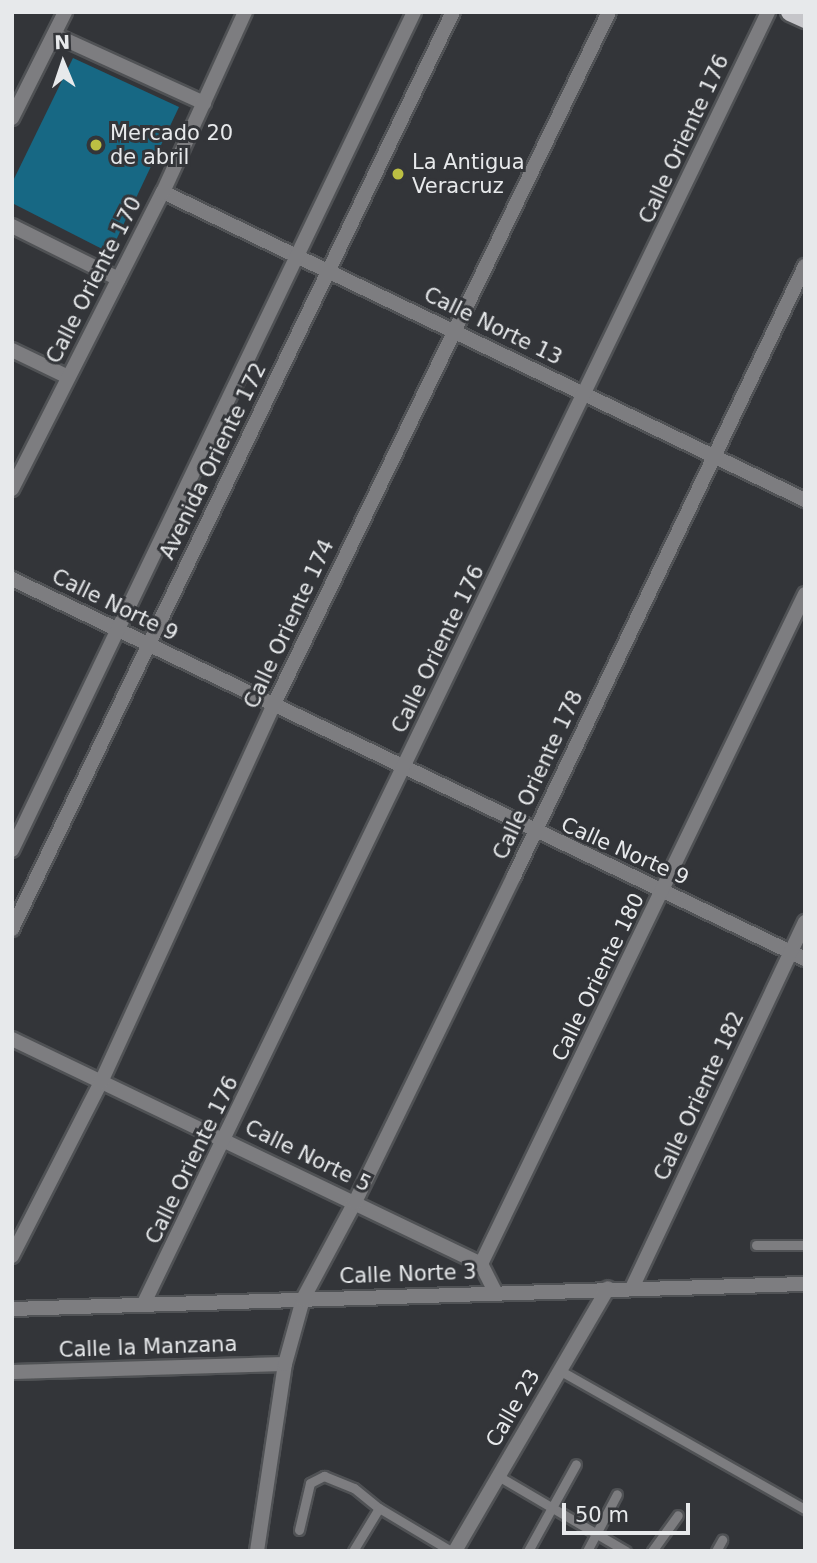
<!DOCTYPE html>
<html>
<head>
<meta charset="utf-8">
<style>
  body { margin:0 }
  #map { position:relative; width:817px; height:1563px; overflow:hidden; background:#333539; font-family:"DejaVu Sans",sans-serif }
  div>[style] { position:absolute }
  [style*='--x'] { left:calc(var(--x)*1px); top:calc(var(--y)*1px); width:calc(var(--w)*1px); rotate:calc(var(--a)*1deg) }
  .building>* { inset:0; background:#176884 }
  .roads { filter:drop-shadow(2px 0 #505255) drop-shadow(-2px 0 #505255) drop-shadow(0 2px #505255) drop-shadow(0 -2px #505255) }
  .service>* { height:9px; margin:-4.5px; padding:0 4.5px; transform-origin:4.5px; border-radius:4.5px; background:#7d7d80 }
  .minor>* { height:14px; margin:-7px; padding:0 7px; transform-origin:7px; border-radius:7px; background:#7d7d80 }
  .tertiary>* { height:14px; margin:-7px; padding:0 7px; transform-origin:7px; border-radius:7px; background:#7d7d80 }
  .primary>* { height:18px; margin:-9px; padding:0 9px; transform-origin:9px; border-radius:9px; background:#c5c5c9 }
  .dots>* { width:19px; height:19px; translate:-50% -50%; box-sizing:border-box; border:4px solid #333539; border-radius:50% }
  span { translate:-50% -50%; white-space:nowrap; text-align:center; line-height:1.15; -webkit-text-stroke:6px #333539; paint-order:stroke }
  .poi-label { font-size:21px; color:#e7e9eb }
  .left { translate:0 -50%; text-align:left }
  .street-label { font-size:21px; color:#e7e9eb }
  .frame { position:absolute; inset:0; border:14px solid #e7e9eb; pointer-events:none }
  .north { position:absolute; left:28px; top:28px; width:70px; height:70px; -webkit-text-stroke:5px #333539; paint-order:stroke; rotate:358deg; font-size:19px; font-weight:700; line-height:28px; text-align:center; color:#e7e9eb }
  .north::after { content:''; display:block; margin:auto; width:24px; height:32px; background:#e7e9eb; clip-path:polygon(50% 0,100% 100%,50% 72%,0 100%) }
  .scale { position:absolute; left:562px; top:1503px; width:128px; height:32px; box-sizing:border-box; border:4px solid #e7e9eb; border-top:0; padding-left:9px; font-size:21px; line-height:24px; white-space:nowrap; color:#e7e9eb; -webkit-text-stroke:5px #333539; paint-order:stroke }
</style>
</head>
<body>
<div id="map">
  <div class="building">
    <i style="clip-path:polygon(73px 58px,179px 107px,110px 253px,12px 203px,12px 183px)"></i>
  </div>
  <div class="roads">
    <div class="service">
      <i style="--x:756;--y:1245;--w:49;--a:0"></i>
      <i style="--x:559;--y:1370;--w:283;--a:29.5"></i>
      <i style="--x:498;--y:1476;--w:148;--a:30.4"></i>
      <i style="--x:299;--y:1530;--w:48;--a:-76.8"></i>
      <i style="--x:310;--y:1483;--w:16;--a:-27"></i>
      <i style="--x:324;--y:1476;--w:32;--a:22"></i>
      <i style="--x:354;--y:1488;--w:32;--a:39"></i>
      <i style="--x:379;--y:1508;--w:84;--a:30.8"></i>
      <i style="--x:353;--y:1551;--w:50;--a:-58.8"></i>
      <i style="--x:528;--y:1551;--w:99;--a:-61.1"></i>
      <i style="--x:587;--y:1551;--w:64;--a:-62.2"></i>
      <i style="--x:652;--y:1551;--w:44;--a:-54.2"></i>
      <i style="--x:716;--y:1551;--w:13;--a:-61"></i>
    </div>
    <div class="minor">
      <i style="--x:55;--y:35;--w:164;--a:24.5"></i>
      <i style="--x:12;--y:118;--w:119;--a:-63.4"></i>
      <i style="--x:163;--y:192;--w:712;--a:25.63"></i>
      <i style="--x:12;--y:226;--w:119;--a:26.4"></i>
      <i style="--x:12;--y:350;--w:62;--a:25.7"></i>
      <i style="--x:12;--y:489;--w:333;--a:-63.1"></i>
      <i style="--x:163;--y:192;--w:198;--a:-65.5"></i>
      <i style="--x:12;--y:579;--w:879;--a:25.6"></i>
      <i style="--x:12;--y:1039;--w:520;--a:25.63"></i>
      <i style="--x:481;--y:1264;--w:31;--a:63"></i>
      <i style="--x:12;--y:1256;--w:195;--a:-62.9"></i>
      <i style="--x:101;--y:1082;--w:413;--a:-65.4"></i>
      <i style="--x:273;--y:706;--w:771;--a:-64.17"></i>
      <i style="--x:481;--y:1264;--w:744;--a:-64.19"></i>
      <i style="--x:632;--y:1288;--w:405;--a:-64.7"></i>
      <i style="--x:144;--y:1303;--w:1434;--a:-64.2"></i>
      <i style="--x:12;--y:1309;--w:793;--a:-1.81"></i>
      <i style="--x:12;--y:1372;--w:273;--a:-1.7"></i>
      <i style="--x:257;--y:1551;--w:189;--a:-81.5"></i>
      <i style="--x:285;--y:1364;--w:67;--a:-74.5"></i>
      <i style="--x:303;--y:1299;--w:110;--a:-61.8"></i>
      <i style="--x:355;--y:1202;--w:363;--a:-64"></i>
      <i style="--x:514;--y:876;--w:676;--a:-64.5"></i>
      <i style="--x:455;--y:1551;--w:304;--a:-59.8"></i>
    </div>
    <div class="tertiary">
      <i style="--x:12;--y:850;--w:929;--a:-64.37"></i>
      <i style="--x:12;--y:929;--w:1018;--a:-64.32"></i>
    </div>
    <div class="primary">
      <i style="--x:790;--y:12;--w:17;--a:25"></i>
    </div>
  </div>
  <div class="dots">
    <i style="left:96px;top:145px;background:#bcbf43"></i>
    <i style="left:398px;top:174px;background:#bcbf43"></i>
  </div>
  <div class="poi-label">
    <span class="left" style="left:110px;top:145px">Mercado 20<br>de abril</span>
    <span class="left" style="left:412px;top:174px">La Antigua<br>Veracruz</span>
  </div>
  <div class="street-label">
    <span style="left:684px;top:139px;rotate:-65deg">Calle Oriente 176</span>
    <span style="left:94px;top:280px;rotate:-63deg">Calle Oriente 170</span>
    <span style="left:493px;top:326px;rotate:26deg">Calle Norte 13</span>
    <span style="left:213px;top:461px;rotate:-64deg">Avenida Oriente 172</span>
    <span style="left:115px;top:605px;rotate:26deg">Calle Norte 9</span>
    <span style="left:289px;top:624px;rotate:-65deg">Calle Oriente 174</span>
    <span style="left:438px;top:649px;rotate:-64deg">Calle Oriente 176</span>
    <span style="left:538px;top:775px;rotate:-65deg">Calle Oriente 178</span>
    <span style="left:625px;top:851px;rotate:24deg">Calle Norte 9</span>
    <span style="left:598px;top:977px;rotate:-64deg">Calle Oriente 180</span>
    <span style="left:699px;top:1096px;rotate:-65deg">Calle Oriente 182</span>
    <span style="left:308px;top:1156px;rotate:26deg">Calle Norte 5</span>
    <span style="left:192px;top:1160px;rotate:-64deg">Calle Oriente 176</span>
    <span style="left:408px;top:1274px;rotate:-2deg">Calle Norte 3</span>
    <span style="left:148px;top:1347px;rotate:-2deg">Calle la Manzana</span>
    <span style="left:513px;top:1408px;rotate:-60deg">Calle 23</span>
  </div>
  <div class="frame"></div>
  <div class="north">N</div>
  <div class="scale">50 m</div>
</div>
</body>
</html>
